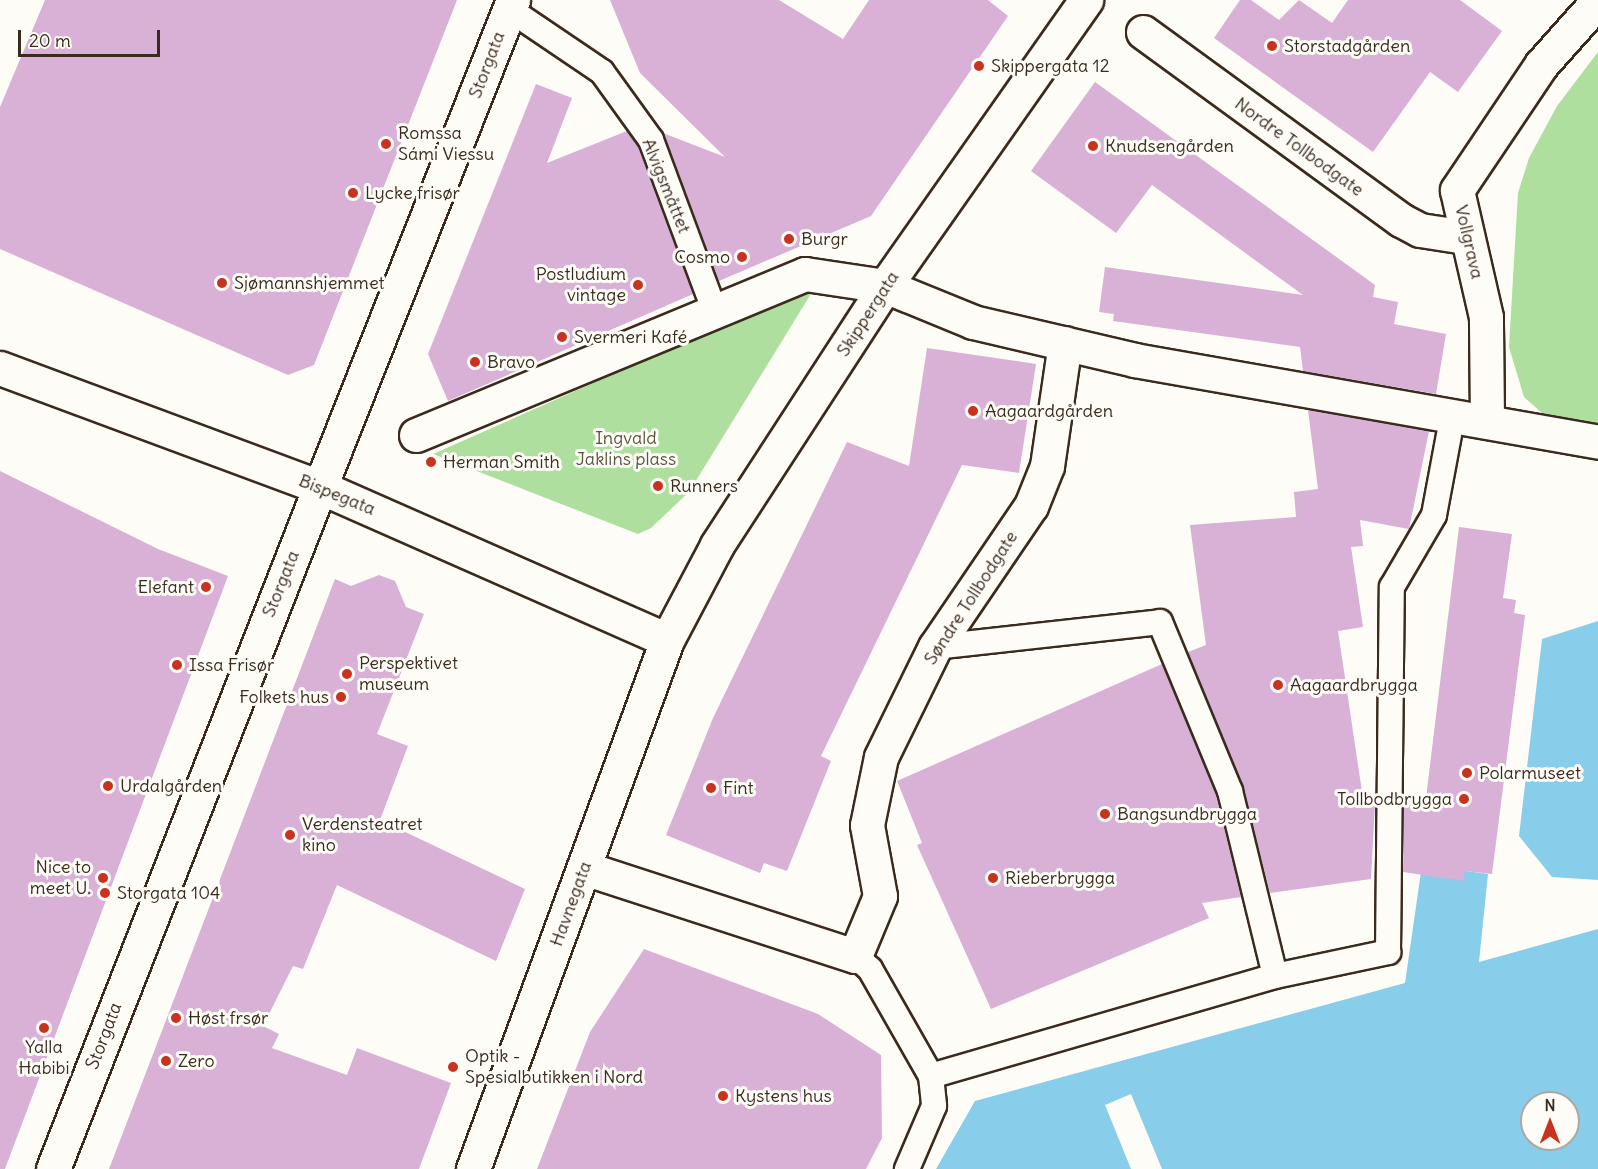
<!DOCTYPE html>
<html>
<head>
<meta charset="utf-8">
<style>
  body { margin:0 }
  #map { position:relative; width:1598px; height:1169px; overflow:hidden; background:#fdfcf7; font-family:Delius,sans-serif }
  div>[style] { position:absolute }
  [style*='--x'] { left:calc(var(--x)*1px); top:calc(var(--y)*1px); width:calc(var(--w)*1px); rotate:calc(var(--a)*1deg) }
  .green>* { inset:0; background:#aedf9e }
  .water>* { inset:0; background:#88cde9 }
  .pier>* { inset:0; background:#fdfcf7 }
  .building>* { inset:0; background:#d9b0d6 }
  .roads { filter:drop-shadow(2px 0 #3b2a1e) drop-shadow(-2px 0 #3b2a1e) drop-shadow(0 2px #3b2a1e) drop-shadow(0 -2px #3b2a1e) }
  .service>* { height:24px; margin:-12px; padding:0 12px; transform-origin:12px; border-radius:12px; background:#fdfcf7 }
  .pedestrian>* { height:33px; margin:-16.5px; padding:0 16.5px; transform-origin:16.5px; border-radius:16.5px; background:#fdfcf7 }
  .minor>* { height:33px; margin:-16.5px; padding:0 16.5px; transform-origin:16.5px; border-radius:16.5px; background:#fdfcf7 }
  .tertiary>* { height:33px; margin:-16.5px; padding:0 16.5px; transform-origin:16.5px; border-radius:16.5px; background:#fdfcf7 }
  .dots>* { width:16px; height:16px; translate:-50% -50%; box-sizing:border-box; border:3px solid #fdfcf7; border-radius:50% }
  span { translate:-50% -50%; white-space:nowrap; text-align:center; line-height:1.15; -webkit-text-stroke:6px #fdfcf7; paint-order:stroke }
  .poi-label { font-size:18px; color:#3b2a1e }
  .left { translate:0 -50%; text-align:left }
  .right { translate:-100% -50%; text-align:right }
  .street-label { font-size:18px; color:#3b2a1e }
  .park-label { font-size:18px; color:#58573e }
  .north { position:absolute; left:1520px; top:1091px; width:60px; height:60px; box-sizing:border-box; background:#fdfcf7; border:2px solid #afa8a0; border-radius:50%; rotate:0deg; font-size:16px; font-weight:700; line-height:24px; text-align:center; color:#3b2a1e }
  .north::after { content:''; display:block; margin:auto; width:21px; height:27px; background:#c8321e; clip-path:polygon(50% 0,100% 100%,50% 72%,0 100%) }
  .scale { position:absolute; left:18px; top:30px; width:142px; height:27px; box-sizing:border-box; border:3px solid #3b2a1e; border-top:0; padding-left:8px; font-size:18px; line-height:21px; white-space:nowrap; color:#3b2a1e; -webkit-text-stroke:4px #fdfcf7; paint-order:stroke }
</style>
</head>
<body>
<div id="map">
  <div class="green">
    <i style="clip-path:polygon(1598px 52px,1598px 426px,1542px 413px,1524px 397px,1509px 347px,1518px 193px,1529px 158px,1557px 106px)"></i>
    <i style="clip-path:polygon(817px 284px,689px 492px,651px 528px,638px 534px,433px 454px)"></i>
  </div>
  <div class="water">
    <i style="clip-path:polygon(1598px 621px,1598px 880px,1552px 877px,1519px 836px,1542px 639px)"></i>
    <i style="clip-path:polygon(evenodd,1422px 865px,1488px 874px,1479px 962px,1598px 929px,1598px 1169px,936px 1169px,975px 1101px,1405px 983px,1422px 865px,1532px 1103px,1568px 1103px,1568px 1139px,1532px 1139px,1532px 1103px)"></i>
  </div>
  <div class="pier">
    <i style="clip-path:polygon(1131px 1094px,1162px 1169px,1131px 1169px,1105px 1105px)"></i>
  </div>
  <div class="building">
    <i style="clip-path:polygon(45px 0,457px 0,314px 365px,288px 375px,0 249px,0 107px)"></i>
    <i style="clip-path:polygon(610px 0,779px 0,843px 39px,869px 0,988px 0,1008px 16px,871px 216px,719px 281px,663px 133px,725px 157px,640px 73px)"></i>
    <i style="clip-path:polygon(1240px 0,1251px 0,1279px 20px,1299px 0,1332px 23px,1348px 0,1460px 0,1502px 31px,1458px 92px,1430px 72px,1373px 152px,1214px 38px)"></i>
    <i style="clip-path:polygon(1095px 82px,1375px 285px,1373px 297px,1398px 302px,1394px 324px,1446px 334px,1436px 394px,1303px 371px,1300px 347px,1113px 321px,1114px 314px,1099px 312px,1105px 267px,1303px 295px,1152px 185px,1116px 233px,1031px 171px)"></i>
    <i style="clip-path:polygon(536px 84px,572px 98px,547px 163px,627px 131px,638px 147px,693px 294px,448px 401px,428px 354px)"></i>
    <i style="clip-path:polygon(927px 348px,1036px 364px,1019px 473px,962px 465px,821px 756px,831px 761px,787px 871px,764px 863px,760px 873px,666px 835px,713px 718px,847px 442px,909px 466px)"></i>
    <i style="clip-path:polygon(1308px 410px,1429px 431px,1409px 529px,1360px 520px,1363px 546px,1351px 547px,1363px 627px,1338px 631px,1364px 805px,1375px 803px,1371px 879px,1270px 893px,1243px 786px,1188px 652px,1206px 645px,1190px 525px,1296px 517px,1294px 492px,1318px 489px)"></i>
    <i style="clip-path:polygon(0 471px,158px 549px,228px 576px,5px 1169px,0 1169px)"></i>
    <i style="clip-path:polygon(1459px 527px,1512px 534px,1503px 598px,1516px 600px,1514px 613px,1525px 615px,1492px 874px,1465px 871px,1463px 881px,1403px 872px,1404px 800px,1426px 798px)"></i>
    <i style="clip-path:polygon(379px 575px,395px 581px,406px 607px,424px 614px,377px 734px,408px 746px,380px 820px,525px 889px,496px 961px,337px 885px,303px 969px,293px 966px,263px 1026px,279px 1034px,272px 1048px,347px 1075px,357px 1048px,451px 1083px,419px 1169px,109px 1169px,335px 579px,351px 586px)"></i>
    <i style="clip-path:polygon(1162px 664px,1216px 795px,1241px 897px,1202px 903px,1209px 918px,991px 1009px,917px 845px,922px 843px,897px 781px)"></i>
    <i style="clip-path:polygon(644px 949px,818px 1014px,881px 1055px,882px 1138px,866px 1169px,537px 1169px,590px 1032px)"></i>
  </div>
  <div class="roads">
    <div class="service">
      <i style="--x:509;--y:9;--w:112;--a:34.1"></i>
      <i style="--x:602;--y:72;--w:84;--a:54.2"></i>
      <i style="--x:651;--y:140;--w:184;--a:69.6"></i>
      <i style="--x:935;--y:647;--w:226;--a:-6.3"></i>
      <i style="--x:1160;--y:622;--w:183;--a:67.5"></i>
      <i style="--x:1230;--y:791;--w:190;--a:76.3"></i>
      <i style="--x:855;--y:956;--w:20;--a:41"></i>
      <i style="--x:870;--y:969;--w:123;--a:60.3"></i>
      <i style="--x:931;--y:1076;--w:30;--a:84"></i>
      <i style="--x:934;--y:1106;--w:69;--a:113.2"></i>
      <i style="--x:931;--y:1076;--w:358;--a:-16.2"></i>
      <i style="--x:1275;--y:976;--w:116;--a:-12"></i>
      <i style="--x:1388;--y:952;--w:365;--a:-89.4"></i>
      <i style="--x:1392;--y:587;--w:83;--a:-59.7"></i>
      <i style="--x:1434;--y:515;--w:104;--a:-79.4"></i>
    </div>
    <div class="pedestrian">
      <i style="--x:416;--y:435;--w:421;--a:-22.5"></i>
      <i style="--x:805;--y:274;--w:81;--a:8.5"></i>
      <i style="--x:53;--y:1169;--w:732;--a:-68.62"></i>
    </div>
    <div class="minor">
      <i style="--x:1143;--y:32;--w:319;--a:36.1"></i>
      <i style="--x:1401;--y:220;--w:21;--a:28"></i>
      <i style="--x:1420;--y:230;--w:47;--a:8.7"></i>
      <i style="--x:885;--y:286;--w:95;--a:22.2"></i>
      <i style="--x:973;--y:322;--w:166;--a:13.2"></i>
      <i style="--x:1135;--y:360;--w:470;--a:10"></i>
      <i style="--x:1487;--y:420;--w:103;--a:-90.6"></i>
      <i style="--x:1486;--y:317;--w:130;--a:-102.9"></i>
      <i style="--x:1457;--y:190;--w:151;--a:-56.1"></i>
      <i style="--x:1541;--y:65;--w:86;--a:-48.3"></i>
      <i style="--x:584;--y:868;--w:285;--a:18"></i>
      <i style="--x:855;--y:956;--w:65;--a:-67.4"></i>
      <i style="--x:880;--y:896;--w:72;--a:-100.4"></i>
      <i style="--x:867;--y:825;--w:69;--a:-78.4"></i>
      <i style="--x:881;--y:757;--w:123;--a:-63.9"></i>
      <i style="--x:935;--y:647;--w:171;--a:-55.8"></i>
      <i style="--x:1031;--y:506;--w:43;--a:-68.2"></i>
      <i style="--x:1047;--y:466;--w:124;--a:-81.7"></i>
      <i style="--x:473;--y:1169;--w:563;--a:-69.86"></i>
    </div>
    <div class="tertiary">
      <i style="--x:0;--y:368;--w:341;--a:20.4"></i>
      <i style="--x:320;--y:487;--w:379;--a:23.8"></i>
      <i style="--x:667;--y:640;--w:107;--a:-62.2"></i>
      <i style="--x:717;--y:545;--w:309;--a:-57"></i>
      <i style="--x:885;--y:286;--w:350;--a:-54.9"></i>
      <i style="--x:320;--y:487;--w:524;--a:-68.38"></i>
    </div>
  </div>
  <div class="dots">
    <i style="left:1272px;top:46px;background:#c8321e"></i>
    <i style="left:979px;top:66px;background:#c8321e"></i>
    <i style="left:386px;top:144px;background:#c8321e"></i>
    <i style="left:1093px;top:146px;background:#c8321e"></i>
    <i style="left:353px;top:193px;background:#c8321e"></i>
    <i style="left:789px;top:239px;background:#c8321e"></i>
    <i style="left:742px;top:257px;background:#c8321e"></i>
    <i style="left:222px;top:283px;background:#c8321e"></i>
    <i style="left:638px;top:285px;background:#c8321e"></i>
    <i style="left:562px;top:337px;background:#c8321e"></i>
    <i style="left:475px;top:362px;background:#c8321e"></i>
    <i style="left:973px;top:411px;background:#c8321e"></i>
    <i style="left:431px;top:462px;background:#c8321e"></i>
    <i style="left:658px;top:486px;background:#c8321e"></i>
    <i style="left:206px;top:587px;background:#c8321e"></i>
    <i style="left:177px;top:665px;background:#c8321e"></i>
    <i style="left:347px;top:674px;background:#c8321e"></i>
    <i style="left:1278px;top:685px;background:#c8321e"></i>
    <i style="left:341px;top:697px;background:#c8321e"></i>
    <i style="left:1467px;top:773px;background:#c8321e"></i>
    <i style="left:108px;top:786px;background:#c8321e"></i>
    <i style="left:711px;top:788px;background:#c8321e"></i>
    <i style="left:1464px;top:799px;background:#c8321e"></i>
    <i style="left:1105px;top:814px;background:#c8321e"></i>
    <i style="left:290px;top:835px;background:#c8321e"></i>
    <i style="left:103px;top:878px;background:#c8321e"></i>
    <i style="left:993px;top:878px;background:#c8321e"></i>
    <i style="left:105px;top:893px;background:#c8321e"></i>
    <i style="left:176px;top:1018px;background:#c8321e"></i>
    <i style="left:44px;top:1028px;background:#c8321e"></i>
    <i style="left:166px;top:1061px;background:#c8321e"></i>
    <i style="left:453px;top:1067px;background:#c8321e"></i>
    <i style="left:723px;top:1096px;background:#c8321e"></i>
  </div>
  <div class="poi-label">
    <span class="left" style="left:1284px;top:46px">Storstadgården</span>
    <span class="left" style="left:991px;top:66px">Skippergata 12</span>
    <span class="left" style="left:398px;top:144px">Romssa<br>Sámi Viessu</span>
    <span class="left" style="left:1105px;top:146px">Knudsengården</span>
    <span class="left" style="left:365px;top:193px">Lycke frisør</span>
    <span class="left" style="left:801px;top:239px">Burgr</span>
    <span class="right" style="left:730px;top:257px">Cosmo</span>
    <span class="right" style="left:626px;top:285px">Postludium<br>vintage</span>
    <span class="left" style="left:234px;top:283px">Sjømannshjemmet</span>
    <span class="left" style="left:574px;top:337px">Svermeri Kafé</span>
    <span class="left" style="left:487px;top:362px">Bravo</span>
    <span class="left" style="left:985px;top:411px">Aagaardgården</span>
    <span class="left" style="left:443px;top:462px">Herman Smith</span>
    <span class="left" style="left:670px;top:486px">Runners</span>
    <span class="right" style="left:194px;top:587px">Elefant</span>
    <span class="left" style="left:359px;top:674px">Perspektivet<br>museum</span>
    <span class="left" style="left:189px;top:665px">Issa Frisør</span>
    <span class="left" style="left:1290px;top:685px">Aagaardbrygga</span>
    <span class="right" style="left:329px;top:697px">Folkets hus</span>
    <span class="left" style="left:1479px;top:773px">Polarmuseet</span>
    <span class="left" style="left:120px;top:786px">Urdalgården</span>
    <span class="left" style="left:723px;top:788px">Fint</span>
    <span class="right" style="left:1452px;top:799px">Tollbodbrygga</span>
    <span class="left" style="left:1117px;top:814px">Bangsundbrygga</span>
    <span class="left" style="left:302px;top:835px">Verdensteatret<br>kino</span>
    <span class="right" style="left:91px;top:878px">Nice to<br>meet U.</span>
    <span class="left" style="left:1005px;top:878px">Rieberbrygga</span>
    <span class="left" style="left:117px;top:893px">Storgata 104</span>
    <span class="left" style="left:188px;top:1018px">Høst frsør</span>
    <span style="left:44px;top:1058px">Yalla<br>Habibi</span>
    <span class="left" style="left:465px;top:1067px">Optik -<br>Spesialbutikken i Nord</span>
    <span class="left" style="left:178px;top:1061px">Zero</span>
    <span class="left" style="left:735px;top:1096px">Kystens hus</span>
  </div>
  <div class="street-label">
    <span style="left:487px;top:65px;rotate:-69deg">Storgata</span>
    <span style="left:1299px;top:147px;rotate:36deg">Nordre Tollbodgate</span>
    <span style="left:666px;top:186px;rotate:68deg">Alvigsmåttet</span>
    <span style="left:1469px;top:242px;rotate:77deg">Vollgrava</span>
    <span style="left:868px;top:314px;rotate:-57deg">Skippergata</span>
    <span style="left:337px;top:495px;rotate:22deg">Bispegata</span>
    <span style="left:281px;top:584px;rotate:-68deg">Storgata</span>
    <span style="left:971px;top:598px;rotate:-57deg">Søndre Tollbodgate</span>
    <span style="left:571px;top:904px;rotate:-70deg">Havnegata</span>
    <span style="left:104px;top:1036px;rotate:-69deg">Storgata</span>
  </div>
  <div class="park-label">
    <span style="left:626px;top:449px">Ingvald<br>Jaklins plass</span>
  </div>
  <div class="north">N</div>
  <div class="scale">20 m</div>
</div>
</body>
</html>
